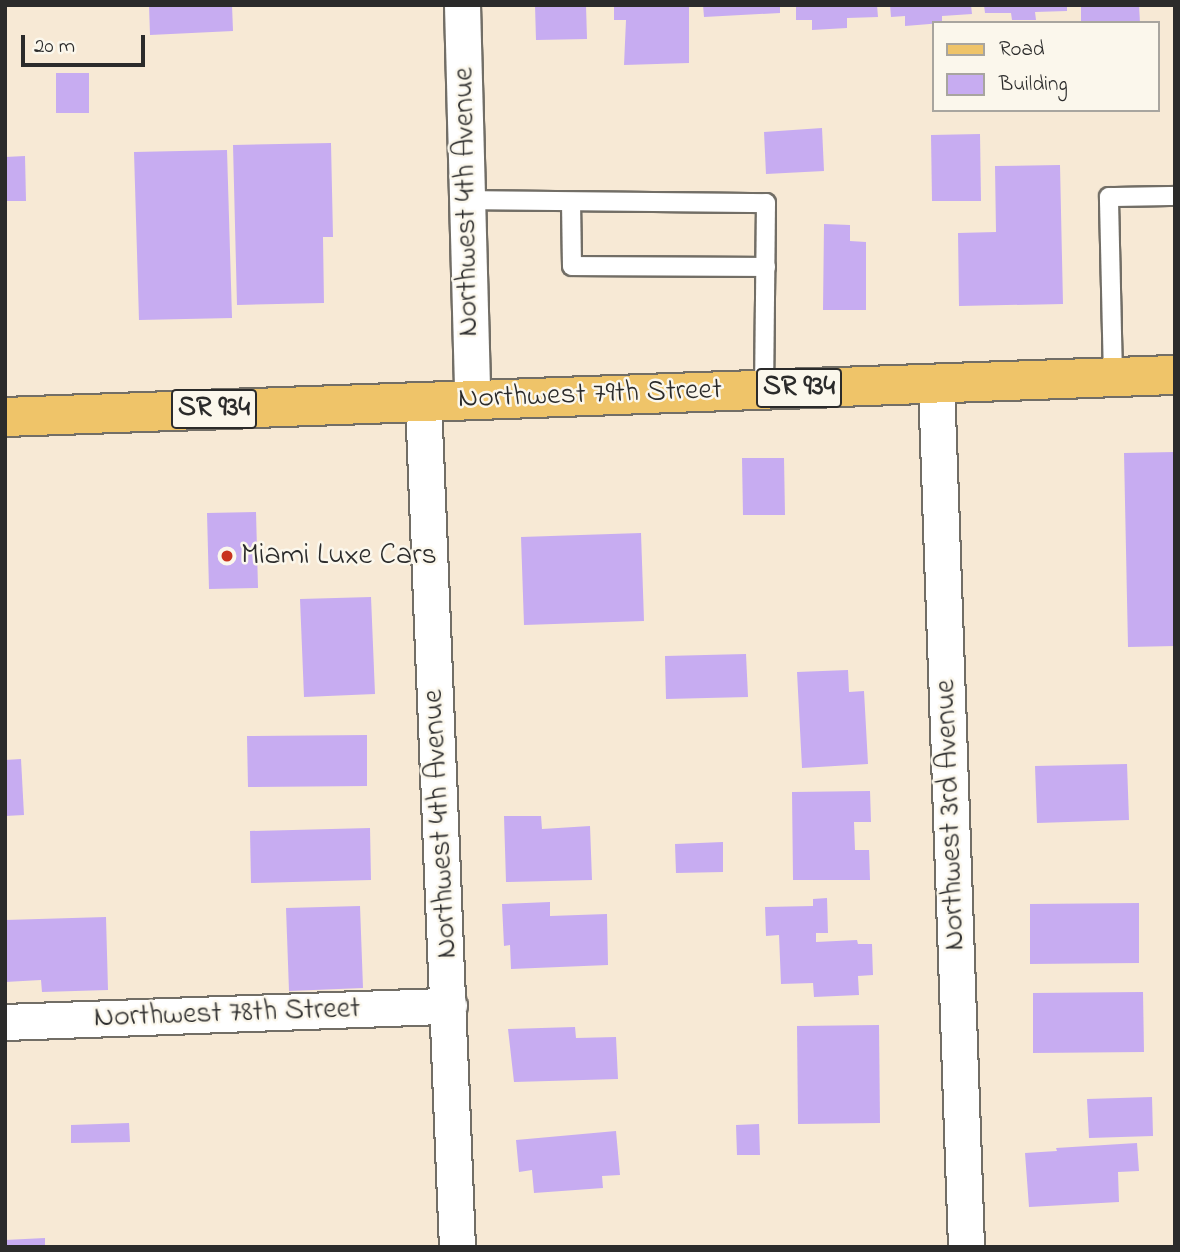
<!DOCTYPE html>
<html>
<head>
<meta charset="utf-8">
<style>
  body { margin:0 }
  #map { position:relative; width:1180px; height:1252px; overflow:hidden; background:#f7e9d5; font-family:"Indie Flower",sans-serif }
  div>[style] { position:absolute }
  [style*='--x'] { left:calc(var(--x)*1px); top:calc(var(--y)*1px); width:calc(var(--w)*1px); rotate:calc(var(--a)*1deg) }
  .building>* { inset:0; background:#c7acf1 }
  .roads { filter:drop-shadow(2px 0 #726e66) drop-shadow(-2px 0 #726e66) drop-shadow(0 2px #726e66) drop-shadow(0 -2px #726e66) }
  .lane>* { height:18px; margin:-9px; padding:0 9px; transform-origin:9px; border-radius:9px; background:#fff }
  .street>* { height:35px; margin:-17.5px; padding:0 17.5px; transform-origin:17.5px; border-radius:17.5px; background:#fff }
  .primary>* { height:38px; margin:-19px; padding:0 19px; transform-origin:19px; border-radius:19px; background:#efc469 }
  .dots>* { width:19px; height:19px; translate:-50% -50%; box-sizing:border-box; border:4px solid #fbf7ec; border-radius:50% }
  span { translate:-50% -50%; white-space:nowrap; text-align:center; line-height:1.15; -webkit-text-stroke:5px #fbf7ec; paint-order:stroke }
  .shield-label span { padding:2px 5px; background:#fbf7ec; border:2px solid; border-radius:5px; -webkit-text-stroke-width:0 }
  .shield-label { font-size:28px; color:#2b2b2b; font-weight:700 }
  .street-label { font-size:30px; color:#2b2b2b }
  .poi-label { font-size:30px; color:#2b2b2b }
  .left { translate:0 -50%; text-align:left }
  .frame { position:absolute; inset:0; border:7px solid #2b2b2b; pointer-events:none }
  .legend { position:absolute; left:932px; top:21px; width:228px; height:91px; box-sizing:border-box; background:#fbf7ec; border:2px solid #a8a59f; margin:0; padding:9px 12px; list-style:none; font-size:21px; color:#2b2b2b }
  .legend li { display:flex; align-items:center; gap:14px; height:35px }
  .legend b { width:35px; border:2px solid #a8a59f }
  .scale { position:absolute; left:21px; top:35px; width:124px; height:32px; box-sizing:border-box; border:4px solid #2b2b2b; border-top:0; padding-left:9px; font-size:21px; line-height:24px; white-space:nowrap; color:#2b2b2b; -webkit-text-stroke:5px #fbf7ec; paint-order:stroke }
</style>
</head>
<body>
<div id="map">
  <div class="building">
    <i style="clip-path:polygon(149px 5px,232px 5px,233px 31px,150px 35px)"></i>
    <i style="clip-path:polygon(535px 5px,586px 5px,587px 39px,536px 40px)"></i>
    <i style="clip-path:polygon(614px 5px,689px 5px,689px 63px,624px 65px,626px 20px,614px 20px)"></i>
    <i style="clip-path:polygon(703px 5px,780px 5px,780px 13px,704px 17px)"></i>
    <i style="clip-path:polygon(796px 5px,877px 5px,878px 17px,847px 18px,847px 28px,812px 30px,812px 20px,796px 20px)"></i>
    <i style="clip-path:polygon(890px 5px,971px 5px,972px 14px,942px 16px,942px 23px,905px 26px,905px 16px,891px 17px)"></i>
    <i style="clip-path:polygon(984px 5px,1067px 5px,1067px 11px,1035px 12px,1036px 20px,1012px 20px,1011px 13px,985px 13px)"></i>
    <i style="clip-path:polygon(1081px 5px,1139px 5px,1140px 23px,1081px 23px)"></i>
    <i style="clip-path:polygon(56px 73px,89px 73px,89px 113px,56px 113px)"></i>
    <i style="clip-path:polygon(822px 128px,824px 171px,766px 174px,764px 132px)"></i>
    <i style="clip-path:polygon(980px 134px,981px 201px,932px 201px,931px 135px)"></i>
    <i style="clip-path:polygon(331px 143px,333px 237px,323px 237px,324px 303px,237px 305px,233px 145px)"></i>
    <i style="clip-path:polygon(227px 150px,232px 318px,139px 320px,134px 152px)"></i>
    <i style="clip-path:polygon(25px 156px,26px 201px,5px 201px,5px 157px)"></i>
    <i style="clip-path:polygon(1060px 165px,1063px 304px,959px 306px,958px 233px,996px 232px,995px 166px)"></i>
    <i style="clip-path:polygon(824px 224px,850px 225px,850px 241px,866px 242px,866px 310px,823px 310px)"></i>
    <i style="clip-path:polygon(1175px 452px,1175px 646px,1128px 647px,1124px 453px)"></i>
    <i style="clip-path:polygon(742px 458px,784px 458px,785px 515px,743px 515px)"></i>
    <i style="clip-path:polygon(256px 512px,258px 588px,209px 589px,207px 513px)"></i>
    <i style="clip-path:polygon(641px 533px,644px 621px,524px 625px,521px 537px)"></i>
    <i style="clip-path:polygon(371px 597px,375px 694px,304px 697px,300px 599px)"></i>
    <i style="clip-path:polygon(746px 654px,748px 697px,666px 699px,665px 656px)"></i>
    <i style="clip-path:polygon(848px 670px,849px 692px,864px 691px,868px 764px,802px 768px,797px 672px)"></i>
    <i style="clip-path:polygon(367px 735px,367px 786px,248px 787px,247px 736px)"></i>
    <i style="clip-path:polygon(21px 759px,24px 815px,5px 816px,5px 760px)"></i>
    <i style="clip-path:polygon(1127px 764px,1129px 820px,1037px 823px,1035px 766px)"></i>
    <i style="clip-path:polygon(870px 791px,871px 822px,854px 822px,855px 850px,869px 850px,870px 880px,793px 880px,792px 792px)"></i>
    <i style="clip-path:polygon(504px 816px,541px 816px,542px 829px,590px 826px,592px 880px,506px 882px)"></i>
    <i style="clip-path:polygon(370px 828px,371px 880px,251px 883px,250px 831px)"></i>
    <i style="clip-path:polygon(723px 842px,723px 872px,676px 873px,675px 844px)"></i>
    <i style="clip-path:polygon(827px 898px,828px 933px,816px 933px,816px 942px,857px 940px,858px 944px,872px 944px,873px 975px,858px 976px,859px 995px,814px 997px,813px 983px,781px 984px,779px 935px,766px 936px,765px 907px,813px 906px,813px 899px)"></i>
    <i style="clip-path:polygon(550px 902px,550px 916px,607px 914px,608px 965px,511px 969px,510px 945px,504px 946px,502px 904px)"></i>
    <i style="clip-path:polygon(1139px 903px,1139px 963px,1030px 964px,1030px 904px)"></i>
    <i style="clip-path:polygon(360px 906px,363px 988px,289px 991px,286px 908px)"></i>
    <i style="clip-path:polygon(106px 917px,108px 990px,42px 992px,41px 980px,5px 982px,5px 920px)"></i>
    <i style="clip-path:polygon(1143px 992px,1144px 1052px,1033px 1053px,1033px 993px)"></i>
    <i style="clip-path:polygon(879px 1025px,880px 1123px,798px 1124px,797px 1026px)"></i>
    <i style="clip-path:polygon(575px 1027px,576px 1038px,616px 1037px,618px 1079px,514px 1082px,508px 1029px)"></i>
    <i style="clip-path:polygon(1152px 1097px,1153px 1136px,1089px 1138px,1087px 1099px)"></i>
    <i style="clip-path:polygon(129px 1123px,130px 1142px,71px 1143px,71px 1125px)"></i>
    <i style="clip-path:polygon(759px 1124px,760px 1155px,737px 1155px,736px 1125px)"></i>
    <i style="clip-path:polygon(616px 1131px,620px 1175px,602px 1176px,603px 1188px,534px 1193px,532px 1170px,519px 1172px,516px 1140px)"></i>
    <i style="clip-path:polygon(1137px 1143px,1139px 1171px,1118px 1172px,1119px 1202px,1029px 1207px,1025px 1153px,1057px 1151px,1056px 1148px)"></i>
    <i style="clip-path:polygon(45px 1238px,45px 1247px,5px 1247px,5px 1240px)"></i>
  </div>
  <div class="roads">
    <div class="lane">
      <i style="--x:467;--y:200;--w:299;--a:0.6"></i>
      <i style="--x:766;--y:203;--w:187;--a:90.6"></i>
      <i style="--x:571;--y:202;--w:64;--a:89.1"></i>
      <i style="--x:572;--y:266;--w:194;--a:0.3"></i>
      <i style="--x:1113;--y:377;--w:180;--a:-91.3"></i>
      <i style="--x:1109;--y:197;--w:66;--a:-0.9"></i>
    </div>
    <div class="street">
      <i style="--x:462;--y:5;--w:394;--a:88.5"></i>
      <i style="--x:936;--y:383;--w:865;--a:88.01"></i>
      <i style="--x:423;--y:401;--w:847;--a:87.7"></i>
      <i style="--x:5;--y:1022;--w:444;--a:-2.1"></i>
    </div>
    <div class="primary">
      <i style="--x:5;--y:417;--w:1171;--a:-2.06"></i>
    </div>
  </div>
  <div class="dots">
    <i style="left:227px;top:556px;background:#c8321e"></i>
  </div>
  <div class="shield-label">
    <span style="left:799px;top:388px">SR 934</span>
    <span style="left:214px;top:409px">SR 934</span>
  </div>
  <div class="street-label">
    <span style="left:467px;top:202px;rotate:-91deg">Northwest 4th Avenue</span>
    <span style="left:590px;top:395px;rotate:-2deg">Northwest 79th Street</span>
    <span style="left:951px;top:815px;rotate:-92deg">Northwest 3rd Avenue</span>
    <span style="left:441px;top:824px;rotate:-93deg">Northwest 4th Avenue</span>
    <span style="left:227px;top:1014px;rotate:-2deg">Northwest 78th Street</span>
  </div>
  <div class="poi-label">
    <span class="left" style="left:241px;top:556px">Miami Luxe Cars</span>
  </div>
  <div class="frame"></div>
  <ul class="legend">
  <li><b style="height:9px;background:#efc469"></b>Road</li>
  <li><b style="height:19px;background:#c7acf1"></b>Building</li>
  </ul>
  <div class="scale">20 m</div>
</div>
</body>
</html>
